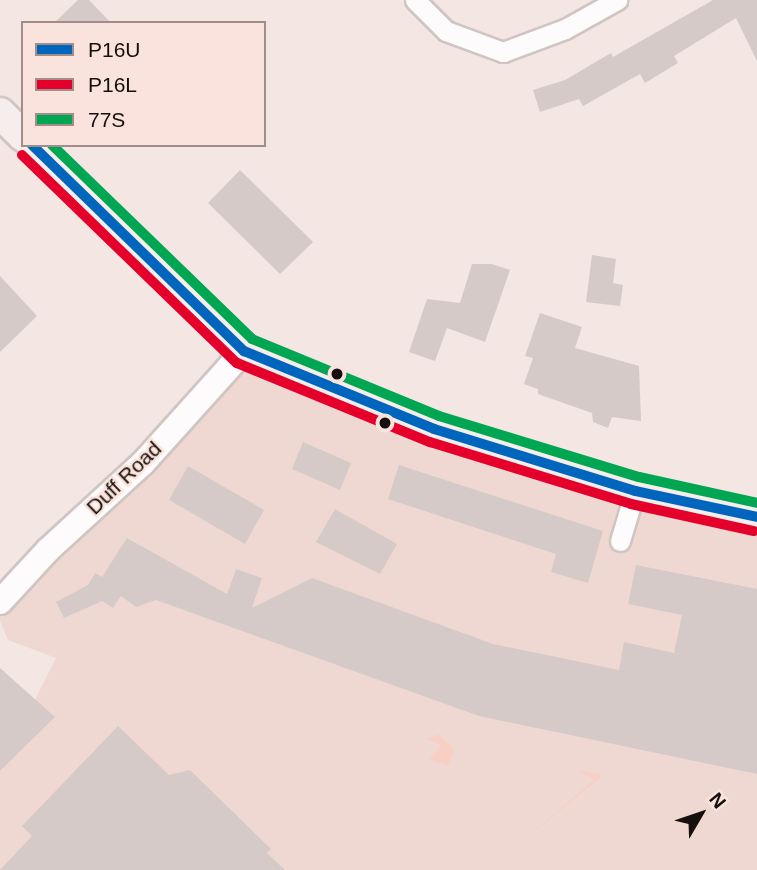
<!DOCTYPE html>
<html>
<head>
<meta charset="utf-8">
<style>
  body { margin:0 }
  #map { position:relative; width:757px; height:870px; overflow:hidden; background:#f3e6e3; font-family:Helvetica,sans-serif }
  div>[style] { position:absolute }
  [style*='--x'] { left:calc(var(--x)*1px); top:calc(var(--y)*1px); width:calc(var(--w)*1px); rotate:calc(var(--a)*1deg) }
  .built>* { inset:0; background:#efd8d2 }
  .green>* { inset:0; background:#f8cfc4 }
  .building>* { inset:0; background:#d5cac8 }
  .roads { filter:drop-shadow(2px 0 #cfc5c2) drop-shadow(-2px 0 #cfc5c2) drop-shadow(0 2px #cfc5c2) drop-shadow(0 -2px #cfc5c2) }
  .minor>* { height:19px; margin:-9.5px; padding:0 9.5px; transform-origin:9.5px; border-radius:9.5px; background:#fdfbfb }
  .tertiary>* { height:24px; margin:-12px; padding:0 12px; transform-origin:12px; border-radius:12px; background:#fdfbfb }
  .primary>* { height:30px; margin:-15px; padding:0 15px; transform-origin:15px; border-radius:15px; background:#f5eeec }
  .bus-1>* { height:10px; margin:-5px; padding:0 5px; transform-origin:5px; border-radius:5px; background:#0065bd }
  .bus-2>* { height:10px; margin:-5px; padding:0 5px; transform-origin:5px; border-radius:5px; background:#e4002b }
  .bus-3>* { height:10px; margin:-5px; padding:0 5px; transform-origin:5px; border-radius:5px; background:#00a651 }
  .dots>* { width:19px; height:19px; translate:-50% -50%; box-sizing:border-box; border:4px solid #fae3dc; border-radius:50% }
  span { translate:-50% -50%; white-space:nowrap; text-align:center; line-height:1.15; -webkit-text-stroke:5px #fae3dc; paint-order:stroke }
  .street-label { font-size:21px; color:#160f0d }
  .legend { position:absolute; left:21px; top:21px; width:245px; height:126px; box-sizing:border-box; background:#fae3dc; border:2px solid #9f8e89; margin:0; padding:9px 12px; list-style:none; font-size:21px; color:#160f0d }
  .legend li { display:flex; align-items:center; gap:14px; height:35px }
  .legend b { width:35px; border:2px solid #9f8e89 }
  .north { position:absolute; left:666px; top:779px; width:70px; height:70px; -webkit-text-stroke:5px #fae3dc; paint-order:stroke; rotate:51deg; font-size:19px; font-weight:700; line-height:28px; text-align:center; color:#160f0d }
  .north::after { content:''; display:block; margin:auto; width:24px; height:32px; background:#160f0d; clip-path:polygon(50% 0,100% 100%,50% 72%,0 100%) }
</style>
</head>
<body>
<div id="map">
  <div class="built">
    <i style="clip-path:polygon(244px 351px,313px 383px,757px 517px,757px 870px,0 870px,0 769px,56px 658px,8px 640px,0 621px,0 602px)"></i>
  </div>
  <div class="green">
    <i style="clip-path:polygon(438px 734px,454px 749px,448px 766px,429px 759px,442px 745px,427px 739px)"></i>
    <i style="clip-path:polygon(577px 770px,603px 775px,488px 870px,594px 780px)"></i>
  </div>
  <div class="building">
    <i style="clip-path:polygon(78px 0,89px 0,111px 23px,54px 23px)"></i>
    <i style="clip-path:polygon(713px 0,757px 0,757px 61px,736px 18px,674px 56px,678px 63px,645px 83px,640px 74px,583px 106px,579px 99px,540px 112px,533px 90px,565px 80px,611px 53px,613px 57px)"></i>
    <i style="clip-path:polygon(240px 170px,313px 242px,280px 274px,208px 203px)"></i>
    <i style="clip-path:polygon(592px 255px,616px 259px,613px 283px,623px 285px,620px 306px,586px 302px)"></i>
    <i style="clip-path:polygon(472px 264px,492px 264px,510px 270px,485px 342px,447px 328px,435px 361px,409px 352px,427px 299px,460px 303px)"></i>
    <i style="clip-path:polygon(0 276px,37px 316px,0 352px)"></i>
    <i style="clip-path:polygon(540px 313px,582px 327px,575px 348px,639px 366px,641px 421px,612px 417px,608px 428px,593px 422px,592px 413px,538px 394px,538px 389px,524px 384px,533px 358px,525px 356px)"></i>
    <i style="clip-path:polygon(303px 442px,351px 463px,340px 490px,292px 469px)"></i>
    <i style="clip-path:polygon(399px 465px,603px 531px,588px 583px,551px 572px,556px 554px,388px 499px)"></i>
    <i style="clip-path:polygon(188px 466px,264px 510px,245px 544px,169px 500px)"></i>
    <i style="clip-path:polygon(335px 509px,397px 544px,380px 574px,316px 542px)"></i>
    <i style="clip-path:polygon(127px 538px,227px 594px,236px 569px,262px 578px,252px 608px,312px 578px,493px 644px,619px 670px,624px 642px,674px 653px,682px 615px,628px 604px,636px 565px,757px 589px,757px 774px,479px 716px,156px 600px,136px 607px,121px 596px,113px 608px,102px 601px,64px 618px,56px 602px,88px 585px,95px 573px,102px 577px)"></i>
    <i style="clip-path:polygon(0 668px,55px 717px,0 771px)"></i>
    <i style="clip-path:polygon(118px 726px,169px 775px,190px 770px,271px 849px,267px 853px,285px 870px,0 870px,32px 836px,22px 826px)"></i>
  </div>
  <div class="roads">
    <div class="minor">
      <i style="--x:415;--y:0;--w:44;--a:45"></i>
      <i style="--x:446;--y:31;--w:61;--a:20.2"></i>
      <i style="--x:503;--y:52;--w:66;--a:-20.4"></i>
      <i style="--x:565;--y:29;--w:60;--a:-29.1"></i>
      <i style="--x:620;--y:541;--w:52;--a:-73.3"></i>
    </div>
    <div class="tertiary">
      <i style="--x:0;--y:602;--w:71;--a:-47.3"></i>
      <i style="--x:48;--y:550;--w:129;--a:-42.5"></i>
      <i style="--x:143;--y:463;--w:151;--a:-48"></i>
    </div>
    <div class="primary">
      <i style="--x:0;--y:113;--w:33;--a:45"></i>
      <i style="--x:32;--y:145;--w:296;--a:44.2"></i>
      <i style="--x:244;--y:351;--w:205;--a:22.3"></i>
      <i style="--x:434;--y:429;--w:210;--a:17.1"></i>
      <i style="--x:635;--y:491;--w:125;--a:12"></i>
    </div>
  </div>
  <div class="bus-1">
    <i style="--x:32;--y:145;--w:296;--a:44.2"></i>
    <i style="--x:244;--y:351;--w:205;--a:22.3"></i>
    <i style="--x:434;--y:429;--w:210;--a:17.1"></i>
    <i style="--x:635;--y:491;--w:125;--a:12"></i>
  </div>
  <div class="bus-2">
    <i style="--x:22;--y:155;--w:299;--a:44.1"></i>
    <i style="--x:237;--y:363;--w:209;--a:22.3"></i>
    <i style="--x:430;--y:442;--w:210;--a:17.1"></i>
    <i style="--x:631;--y:504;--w:126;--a:12.4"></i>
  </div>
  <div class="bus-3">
    <i style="--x:52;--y:145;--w:279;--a:44.1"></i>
    <i style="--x:252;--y:339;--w:202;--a:22.4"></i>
    <i style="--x:439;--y:416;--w:209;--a:17"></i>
    <i style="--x:639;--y:477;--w:121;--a:12.4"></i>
  </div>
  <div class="dots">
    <i style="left:337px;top:374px;background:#160f0d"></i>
    <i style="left:385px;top:423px;background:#160f0d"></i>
  </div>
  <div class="street-label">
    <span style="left:124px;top:478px;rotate:-44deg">Duff Road</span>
  </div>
  <ul class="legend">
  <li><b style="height:9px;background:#0065bd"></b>P16U</li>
  <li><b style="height:9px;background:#e4002b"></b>P16L</li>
  <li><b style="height:9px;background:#00a651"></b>77S</li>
  </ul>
  <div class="north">N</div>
</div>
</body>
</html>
